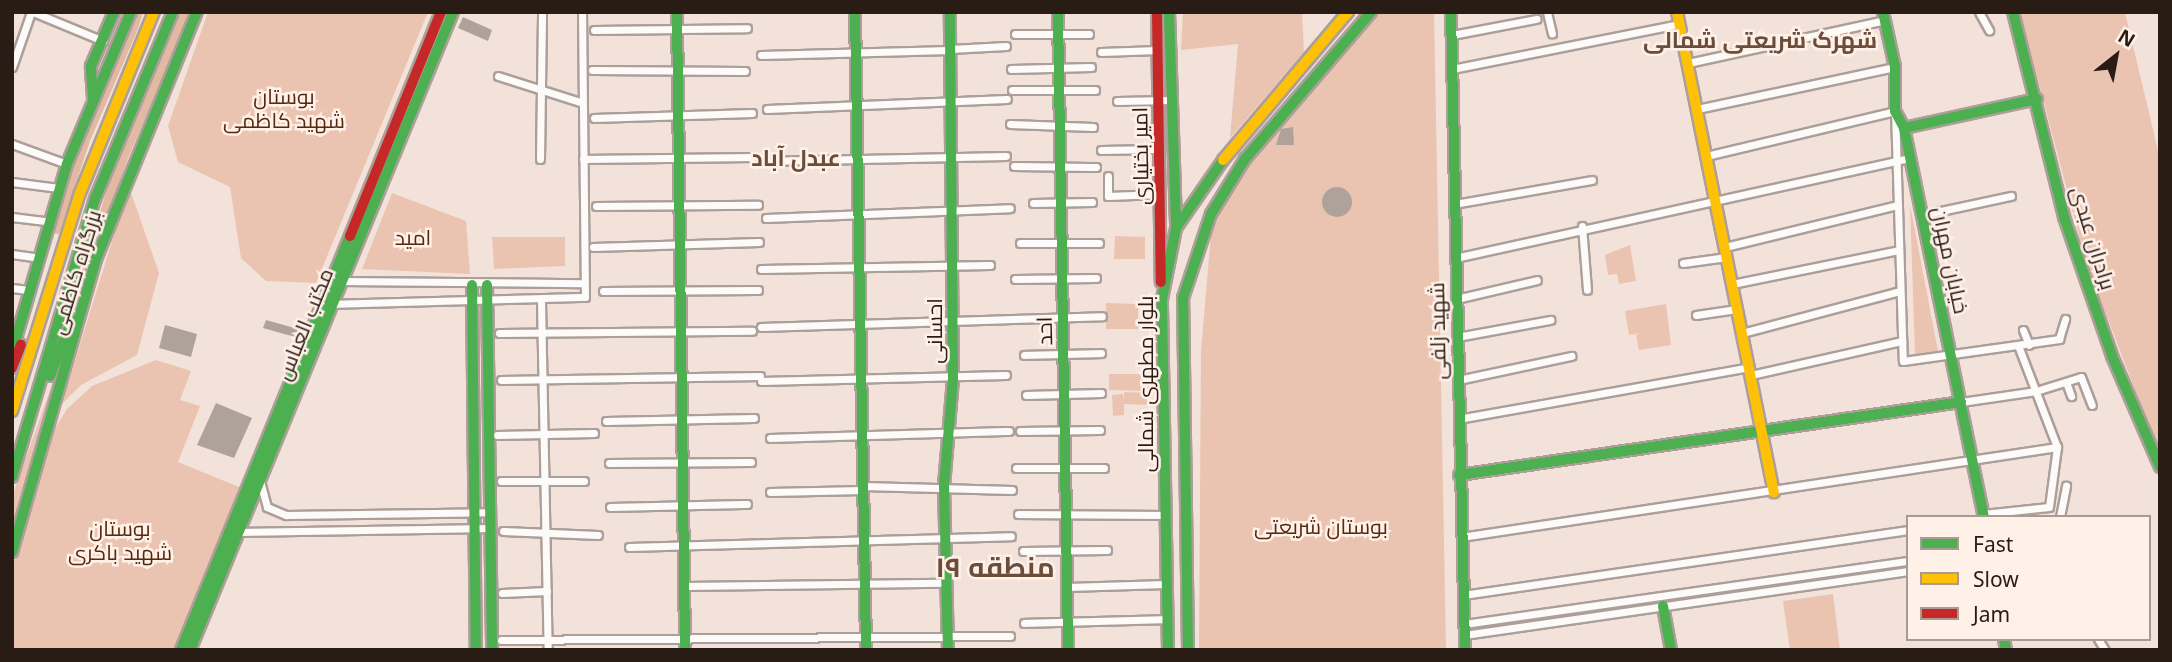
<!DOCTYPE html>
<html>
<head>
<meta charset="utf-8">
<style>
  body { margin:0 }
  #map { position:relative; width:2172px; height:662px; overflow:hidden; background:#f2e2da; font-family:"Noto Sans",Cairo,sans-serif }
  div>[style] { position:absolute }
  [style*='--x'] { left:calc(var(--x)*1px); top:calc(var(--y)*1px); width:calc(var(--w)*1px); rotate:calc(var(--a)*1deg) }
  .green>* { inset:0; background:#eac4b0 }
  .forest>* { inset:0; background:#e4b9a1 }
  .building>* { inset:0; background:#afa29b }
  .round { border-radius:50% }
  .roads { filter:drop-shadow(2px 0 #ac9f99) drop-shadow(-2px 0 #ac9f99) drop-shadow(0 2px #ac9f99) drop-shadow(0 -2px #ac9f99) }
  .street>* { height:7px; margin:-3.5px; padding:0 3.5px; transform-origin:3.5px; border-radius:3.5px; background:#fdfbf9 }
  .fast>* { height:10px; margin:-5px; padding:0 5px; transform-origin:5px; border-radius:5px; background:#4caf50 }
  .slow>* { height:10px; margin:-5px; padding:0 5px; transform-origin:5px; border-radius:5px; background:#ffc107 }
  .jam>* { height:10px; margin:-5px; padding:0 5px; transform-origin:5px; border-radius:5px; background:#c62828 }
  span { translate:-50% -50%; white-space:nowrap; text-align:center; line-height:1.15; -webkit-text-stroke:5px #fff0e8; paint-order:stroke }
  .park-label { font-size:21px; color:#54290f }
  .street-label { font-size:21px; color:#291c15 }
  .neighbourhood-label { font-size:23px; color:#6b4d3c; font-weight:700 }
  .district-label { font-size:28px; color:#6b4d3c; font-weight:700 }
  .frame { position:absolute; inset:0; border:14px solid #291c15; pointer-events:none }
  .legend { position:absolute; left:1906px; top:515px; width:245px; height:126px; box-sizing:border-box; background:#fff0e8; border:2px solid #a99b94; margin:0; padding:9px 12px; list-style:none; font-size:21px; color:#291c15 }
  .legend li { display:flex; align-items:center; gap:14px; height:35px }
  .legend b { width:35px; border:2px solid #a99b94 }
  .north { position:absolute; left:2081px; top:21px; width:70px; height:70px; -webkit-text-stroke:5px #fff0e8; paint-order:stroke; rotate:31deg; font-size:19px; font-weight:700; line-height:28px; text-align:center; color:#291c15 }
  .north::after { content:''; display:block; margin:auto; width:24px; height:32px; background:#291c15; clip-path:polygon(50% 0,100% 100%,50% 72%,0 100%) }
</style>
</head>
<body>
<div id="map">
  <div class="green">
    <i style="clip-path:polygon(208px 12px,428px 12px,316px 283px,266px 281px,241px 258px,230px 187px,178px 162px,168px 126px)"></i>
    <i style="clip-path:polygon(1183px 12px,1302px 12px,1304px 52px,1230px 138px,1238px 44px,1181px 50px)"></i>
    <i style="clip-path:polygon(1380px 12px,1434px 12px,1446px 650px,1199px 650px,1201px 351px,1211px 234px,1236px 177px)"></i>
    <i style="clip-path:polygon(2020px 12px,2125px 12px,2160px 159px,2160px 455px,2086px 262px)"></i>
    <i style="clip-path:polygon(129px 187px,159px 273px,137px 355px,81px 385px,61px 405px)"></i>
    <i style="clip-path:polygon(392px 193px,466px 221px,470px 274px,362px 269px)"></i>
    <i style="clip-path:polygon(1910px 205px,1938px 351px,1915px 354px)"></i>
    <i style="clip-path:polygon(1115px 236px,1145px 237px,1145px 259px,1114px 259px)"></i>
    <i style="clip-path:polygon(492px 237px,565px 237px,565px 266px,494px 269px)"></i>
    <i style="clip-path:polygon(1630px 245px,1636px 281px,1619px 284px,1617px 274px,1608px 275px,1605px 255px)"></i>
    <i style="clip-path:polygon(1106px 303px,1138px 304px,1138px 329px,1106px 329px)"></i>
    <i style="clip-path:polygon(1666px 304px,1671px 345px,1639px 350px,1636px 335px,1641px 333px,1629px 335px,1625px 311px)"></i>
    <i style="clip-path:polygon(76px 317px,12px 532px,12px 497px)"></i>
    <i style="clip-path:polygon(156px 360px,191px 371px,180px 400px,200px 406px,178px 462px,244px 489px,183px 638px,173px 650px,12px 650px,12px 568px,52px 433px,67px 409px,92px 386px)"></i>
    <i style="clip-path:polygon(1109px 374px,1149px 374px,1149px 391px,1109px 390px)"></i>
    <i style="clip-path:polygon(1124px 392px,1148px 393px,1147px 405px,1124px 404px,1124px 415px,1113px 416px,1112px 395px,1123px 394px,1124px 401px)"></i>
    <i style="clip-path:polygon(1833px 594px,1840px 650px,1790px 650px,1783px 601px)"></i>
  </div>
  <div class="forest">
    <i style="clip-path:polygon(137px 12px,143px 12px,138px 29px,90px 141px,59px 234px,51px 233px,69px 174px)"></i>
    <i style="clip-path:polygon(181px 12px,191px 12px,128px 158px,80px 293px,75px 291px,115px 164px)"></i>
  </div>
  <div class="building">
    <i style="clip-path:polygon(463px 17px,492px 30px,488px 41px,458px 28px)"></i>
    <i style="clip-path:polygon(1293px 127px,1294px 145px,1276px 145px,1281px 129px)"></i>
    <i class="round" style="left:1322px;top:187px;width:30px;height:30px"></i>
    <i style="clip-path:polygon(266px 320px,298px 329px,295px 337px,263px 328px)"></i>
    <i style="clip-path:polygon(165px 325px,197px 334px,191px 357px,159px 348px)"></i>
    <i style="clip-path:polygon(216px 403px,252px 418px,234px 458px,197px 445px)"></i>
  </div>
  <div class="roads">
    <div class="street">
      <i style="--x:33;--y:12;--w:76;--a:22.5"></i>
      <i style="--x:1547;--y:12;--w:22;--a:77"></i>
      <i style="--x:1979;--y:12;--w:21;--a:61"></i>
      <i style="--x:594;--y:30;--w:153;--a:-0.7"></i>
      <i style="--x:1015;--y:34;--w:74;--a:0"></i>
      <i style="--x:1452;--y:35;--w:86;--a:-10.8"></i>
      <i style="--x:950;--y:49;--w:56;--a:-3.1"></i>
      <i style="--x:1101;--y:52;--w:57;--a:-2"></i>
      <i style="--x:761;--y:55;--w:189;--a:-1.5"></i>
      <i style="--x:1688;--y:63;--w:202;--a:-12.3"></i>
      <i style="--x:12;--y:67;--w:58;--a:-70.9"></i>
      <i style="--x:1011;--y:69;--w:80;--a:-1.4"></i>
      <i style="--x:1452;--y:69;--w:232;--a:-11.2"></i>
      <i style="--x:592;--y:70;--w:153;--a:0.4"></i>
      <i style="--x:498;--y:76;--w:89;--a:17.6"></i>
      <i style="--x:1012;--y:90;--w:83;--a:0"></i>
      <i style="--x:1117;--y:101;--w:55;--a:-1"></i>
      <i style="--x:767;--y:109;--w:240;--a:-2.4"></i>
      <i style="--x:1697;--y:109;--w:202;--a:-12"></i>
      <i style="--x:594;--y:118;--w:158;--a:-1.8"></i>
      <i style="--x:1010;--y:124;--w:83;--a:2.1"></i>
      <i style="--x:12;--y:144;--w:59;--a:20"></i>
      <i style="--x:1101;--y:150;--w:58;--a:-1"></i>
      <i style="--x:1706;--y:156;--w:194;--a:-13.4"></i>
      <i style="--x:1895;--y:111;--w:250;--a:88.2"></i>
      <i style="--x:1903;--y:361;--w:158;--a:-8"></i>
      <i style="--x:2059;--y:339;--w:21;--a:-73"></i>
      <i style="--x:540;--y:159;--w:147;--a:-89.2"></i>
      <i style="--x:583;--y:159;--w:170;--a:-0.7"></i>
      <i style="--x:762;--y:161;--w:244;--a:-1.2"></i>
      <i style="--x:1014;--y:166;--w:82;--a:0.7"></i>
      <i style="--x:1108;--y:176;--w:20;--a:90"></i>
      <i style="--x:1108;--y:196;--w:52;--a:-2.2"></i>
      <i style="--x:12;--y:182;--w:47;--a:7.3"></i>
      <i style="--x:1033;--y:203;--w:59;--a:-1"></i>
      <i style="--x:1454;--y:204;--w:140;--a:-9.9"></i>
      <i style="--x:596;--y:206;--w:162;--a:-0.4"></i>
      <i style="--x:1922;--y:215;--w:91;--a:-12.1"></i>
      <i style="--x:12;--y:217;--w:38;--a:7"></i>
      <i style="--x:766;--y:218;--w:244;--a:-2.3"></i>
      <i style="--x:1582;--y:226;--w:64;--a:85.5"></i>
      <i style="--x:1020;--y:243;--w:79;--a:0"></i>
      <i style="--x:593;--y:247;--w:166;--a:-1.7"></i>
      <i style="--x:1725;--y:247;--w:177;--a:-13.7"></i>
      <i style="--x:12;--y:254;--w:27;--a:8"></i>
      <i style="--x:1455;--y:258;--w:465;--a:-12.4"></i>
      <i style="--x:1683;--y:263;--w:44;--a:-7.8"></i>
      <i style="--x:761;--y:269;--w:229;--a:-1"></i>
      <i style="--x:1015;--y:279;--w:81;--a:-0.7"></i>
      <i style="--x:340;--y:281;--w:244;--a:0.5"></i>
      <i style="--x:1732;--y:284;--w:170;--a:-11.5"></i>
      <i style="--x:12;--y:288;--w:16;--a:7"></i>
      <i style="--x:603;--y:291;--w:155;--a:-0.4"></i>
      <i style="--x:1456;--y:299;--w:83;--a:-13.2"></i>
      <i style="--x:541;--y:301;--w:349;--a:88.9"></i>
      <i style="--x:331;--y:304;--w:254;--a:-1.6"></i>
      <i style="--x:585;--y:297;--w:285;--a:-90.6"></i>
      <i style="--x:1696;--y:315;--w:41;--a:-8.3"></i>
      <i style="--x:761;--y:327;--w:341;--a:-1.8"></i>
      <i style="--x:2023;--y:330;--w:16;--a:68"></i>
      <i style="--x:499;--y:333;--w:253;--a:-0.5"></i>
      <i style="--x:1742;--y:333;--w:163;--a:-14.9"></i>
      <i style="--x:1457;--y:337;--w:95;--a:-10.4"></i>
      <i style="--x:1024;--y:355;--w:77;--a:-1.5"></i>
      <i style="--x:1751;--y:375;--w:155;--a:-12.7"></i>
      <i style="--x:501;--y:380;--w:259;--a:-0.9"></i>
      <i style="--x:1458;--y:380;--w:116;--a:-12"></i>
      <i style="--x:761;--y:381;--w:245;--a:-1.4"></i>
      <i style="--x:2066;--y:382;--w:15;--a:70"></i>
      <i style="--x:1026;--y:395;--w:75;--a:-1.5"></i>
      <i style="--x:1961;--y:402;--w:76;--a:-8.3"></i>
      <i style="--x:2036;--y:391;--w:47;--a:-17.3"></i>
      <i style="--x:2081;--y:377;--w:30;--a:69"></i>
      <i style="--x:1458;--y:419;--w:296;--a:-10.1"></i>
      <i style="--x:606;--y:421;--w:148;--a:-1.2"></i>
      <i style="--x:1020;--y:431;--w:80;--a:-0.7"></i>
      <i style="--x:497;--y:435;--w:97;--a:-1.2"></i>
      <i style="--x:770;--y:438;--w:239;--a:-1.7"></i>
      <i style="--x:609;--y:463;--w:142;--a:-0.4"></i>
      <i style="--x:1016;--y:468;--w:88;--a:0"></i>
      <i style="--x:260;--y:481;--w:27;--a:75"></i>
      <i style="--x:267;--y:507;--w:21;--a:23"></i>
      <i style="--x:286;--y:515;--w:204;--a:-0.8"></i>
      <i style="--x:501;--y:481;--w:83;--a:0"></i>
      <i style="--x:863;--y:486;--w:149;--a:1.5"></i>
      <i style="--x:770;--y:492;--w:93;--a:-1.2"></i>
      <i style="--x:610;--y:507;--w:137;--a:-1.3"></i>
      <i style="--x:1018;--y:514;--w:146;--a:0.4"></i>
      <i style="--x:1983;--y:514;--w:66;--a:-6.1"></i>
      <i style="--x:2049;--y:507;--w:61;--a:-82.4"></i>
      <i style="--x:2057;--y:447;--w:106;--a:-111"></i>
      <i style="--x:2060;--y:517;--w:32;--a:-79"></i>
      <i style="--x:503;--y:531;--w:95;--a:2.4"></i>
      <i style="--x:236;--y:532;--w:254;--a:-0.9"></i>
      <i style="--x:1461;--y:537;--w:603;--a:-8.59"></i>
      <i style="--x:629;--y:547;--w:382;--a:-1.6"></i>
      <i style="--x:1023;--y:551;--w:84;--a:-0.7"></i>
      <i style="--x:685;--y:586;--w:259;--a:-0.7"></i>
      <i style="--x:1067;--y:587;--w:99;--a:-1.7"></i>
      <i style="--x:502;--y:593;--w:45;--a:-2.5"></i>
      <i style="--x:1463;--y:595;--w:450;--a:-8.3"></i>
      <i style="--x:1024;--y:623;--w:143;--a:-1.6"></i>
      <i style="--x:1464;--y:624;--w:448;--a:-8.1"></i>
      <i style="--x:1464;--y:635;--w:449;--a:-8.2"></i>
      <i style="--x:2098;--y:639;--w:13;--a:58"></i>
      <i style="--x:501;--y:640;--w:509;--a:-0.45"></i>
    </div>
    <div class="fast">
      <i style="--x:677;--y:12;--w:638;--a:89.28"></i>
      <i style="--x:855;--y:12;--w:638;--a:89.01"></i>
      <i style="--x:1058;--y:12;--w:638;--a:89.1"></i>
      <i style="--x:1169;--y:12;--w:216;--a:88.1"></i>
      <i style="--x:1451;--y:12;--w:638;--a:88.74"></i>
      <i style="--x:1883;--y:12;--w:56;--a:77.7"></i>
      <i style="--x:1895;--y:67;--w:44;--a:90"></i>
      <i style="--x:1895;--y:111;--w:19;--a:62"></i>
      <i style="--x:1904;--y:128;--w:397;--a:78.4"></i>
      <i style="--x:2013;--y:12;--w:211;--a:76"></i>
      <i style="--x:2064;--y:217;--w:147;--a:70.9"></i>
      <i style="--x:2112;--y:356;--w:121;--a:66.6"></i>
      <i style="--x:93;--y:98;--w:32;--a:-94"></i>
      <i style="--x:91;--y:66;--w:59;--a:-66.9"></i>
      <i style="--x:1904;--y:128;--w:136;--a:-12.3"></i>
      <i style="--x:472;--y:285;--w:365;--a:89.4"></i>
      <i style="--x:487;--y:285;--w:365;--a:89.2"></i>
      <i style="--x:12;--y:352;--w:196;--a:-73.7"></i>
      <i style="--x:67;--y:164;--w:165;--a:-67.2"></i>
      <i style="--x:50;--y:376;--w:60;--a:-68.6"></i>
      <i style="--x:1459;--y:475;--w:507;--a:-8.27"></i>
      <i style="--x:12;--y:477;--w:290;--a:-73.4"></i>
      <i style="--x:95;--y:199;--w:203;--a:-67.4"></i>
      <i style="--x:12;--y:552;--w:305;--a:-74"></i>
      <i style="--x:96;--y:259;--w:267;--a:-67.8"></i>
      <i style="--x:1663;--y:606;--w:45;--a:79.7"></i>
      <i style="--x:2004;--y:639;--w:11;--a:80"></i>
      <i style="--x:181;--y:650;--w:447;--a:-67.8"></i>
      <i style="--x:190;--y:650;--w:690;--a:-67.6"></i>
      <i style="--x:948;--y:650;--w:164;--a:-91.4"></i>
      <i style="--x:944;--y:486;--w:108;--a:-85.2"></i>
      <i style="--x:953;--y:378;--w:366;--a:-90.5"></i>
      <i style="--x:1168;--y:650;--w:351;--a:-91"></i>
      <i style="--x:1162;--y:299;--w:72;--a:-78.8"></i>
      <i style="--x:1176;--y:228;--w:83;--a:-55.3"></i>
      <i style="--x:1188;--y:650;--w:352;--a:-90.8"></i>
      <i style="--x:1183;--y:298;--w:89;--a:-71.6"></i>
      <i style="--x:1211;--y:214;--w:65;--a:-58.3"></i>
      <i style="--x:1245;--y:159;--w:194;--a:-49.4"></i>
    </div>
    <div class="slow">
      <i style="--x:1677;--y:12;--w:490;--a:78.6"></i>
      <i style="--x:1223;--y:160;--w:194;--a:-49.8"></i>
      <i style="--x:12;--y:411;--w:228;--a:-72.7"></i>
      <i style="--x:80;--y:193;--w:196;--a:-67.8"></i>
    </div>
    <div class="jam">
      <i style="--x:1157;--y:12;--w:270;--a:89.2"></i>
      <i style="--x:350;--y:236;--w:242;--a:-67.9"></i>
      <i style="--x:12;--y:368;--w:25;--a:-69"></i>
    </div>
  </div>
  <div class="park-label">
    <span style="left:284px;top:108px">بوستان<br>شهید کاظمی</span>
    <span style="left:413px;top:237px">امید</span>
    <span style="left:1321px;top:526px">بوستان شریعتی</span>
    <span style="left:120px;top:540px">بوستان<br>شهید باکری</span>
  </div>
  <div class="street-label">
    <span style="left:1140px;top:156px;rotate:-91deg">امیر بختیاری</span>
    <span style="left:2094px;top:238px;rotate:73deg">برادران عبدی</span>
    <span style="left:1951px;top:260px;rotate:78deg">خیابان مهران</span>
    <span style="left:75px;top:272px;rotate:-73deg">بزرگراه کاظمی</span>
    <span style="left:304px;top:324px;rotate:-68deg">مکتب العباس</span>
    <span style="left:934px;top:331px;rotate:-90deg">احسانی</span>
    <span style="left:1044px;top:331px;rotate:-91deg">احد</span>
    <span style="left:1437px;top:331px;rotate:-91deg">شهید زلفی</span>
    <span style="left:1145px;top:384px;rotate:-90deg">بلوار مطهری شمالی</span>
  </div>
  <div class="neighbourhood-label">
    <span style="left:1760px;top:39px">شهرک شریعتی شمالی</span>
    <span style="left:796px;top:157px">عبدل آباد</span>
  </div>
  <div class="district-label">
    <span style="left:995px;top:566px">منطقه ۱۹</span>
  </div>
  <div class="frame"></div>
  <ul class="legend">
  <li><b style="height:9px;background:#4caf50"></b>Fast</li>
  <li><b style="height:9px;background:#ffc107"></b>Slow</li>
  <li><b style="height:9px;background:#c62828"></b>Jam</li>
  </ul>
  <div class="north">N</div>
</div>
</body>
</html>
